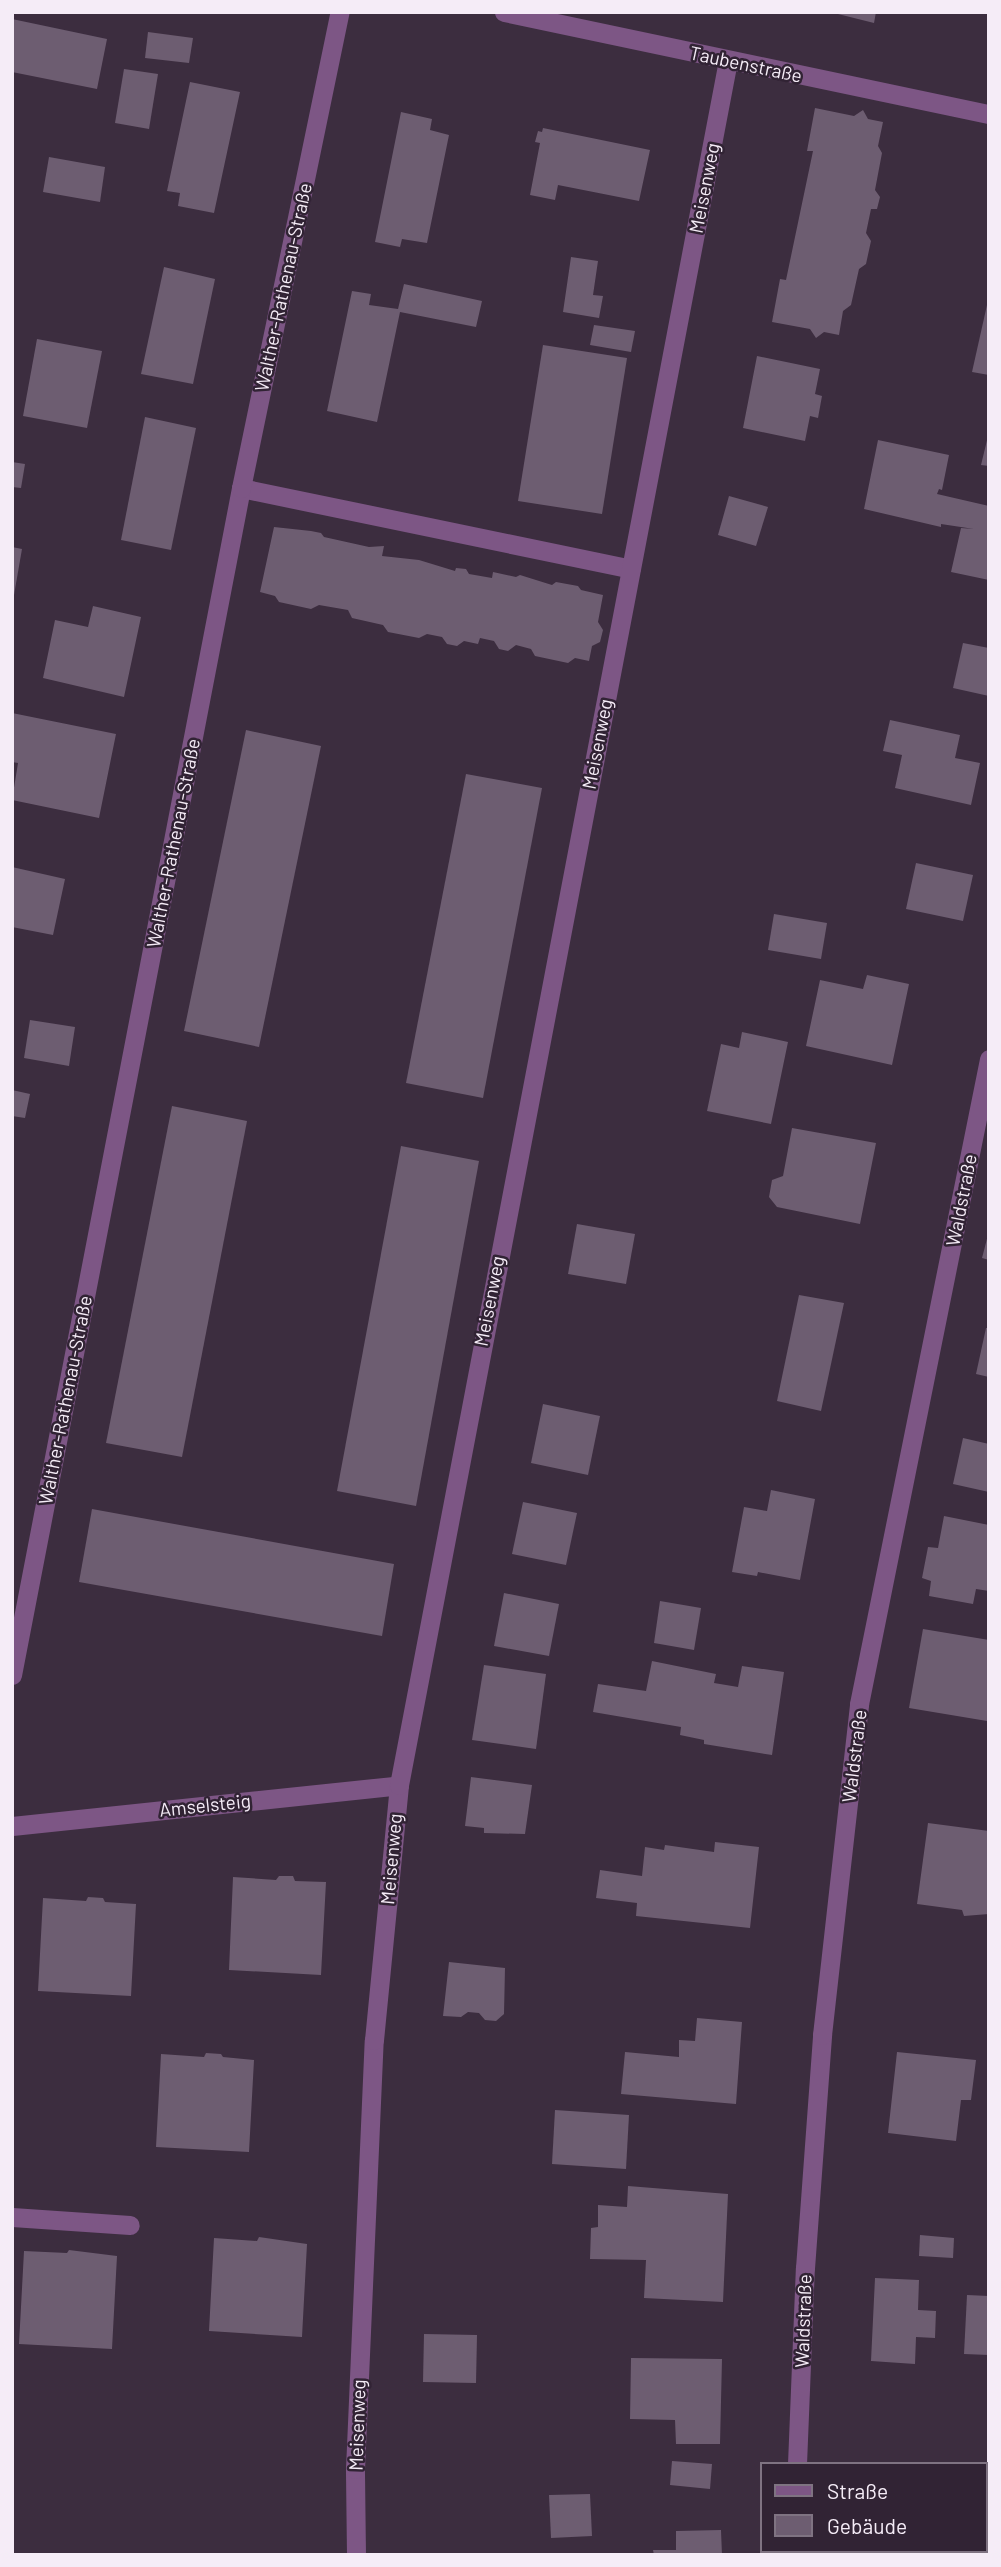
<!DOCTYPE html>
<html>
<head>
<meta charset="utf-8">
<style>
  body { margin:0 }
  #map { position:relative; width:1001px; height:2567px; overflow:hidden; background:#3c2d3f; font-family:Barlow,sans-serif }
  div>[style] { position:absolute }
  [style*='--x'] { left:calc(var(--x)*1px); top:calc(var(--y)*1px); width:calc(var(--w)*1px); rotate:calc(var(--a)*1deg) }
  .building>* { inset:0; background:#6d5d71 }
  .service>* { height:19px; margin:-9.5px; padding:0 9.5px; transform-origin:9.5px; border-radius:9.5px; background:#7d5685 }
  .minor>* { height:19px; margin:-9.5px; padding:0 9.5px; transform-origin:9.5px; border-radius:9.5px; background:#7d5685 }
  span { translate:-50% -50%; white-space:nowrap; text-align:center; line-height:1.15; -webkit-text-stroke:5px #312334; paint-order:stroke }
  .street-label { font-size:19px; color:#f5ecf7 }
  .frame { position:absolute; inset:0; border:14px solid #f5ecf7; pointer-events:none }
  .legend { position:absolute; left:760px; top:2462px; width:228px; height:91px; box-sizing:border-box; background:#312334; border:2px solid #7f7382; margin:0; padding:9px 12px; list-style:none; font-size:21px; color:#f5ecf7 }
  .legend li { display:flex; align-items:center; gap:14px; height:35px }
  .legend b { width:35px; border:2px solid #7f7382 }
</style>
</head>
<body>
<div id="map">
  <div class="building">
    <i style="clip-path:polygon(830px 12px,876px 12px,874px 23px)"></i>
    <i style="clip-path:polygon(12px 19px,107px 39px,97px 89px,12px 72px)"></i>
    <i style="clip-path:polygon(148px 32px,193px 38px,189px 63px,145px 58px)"></i>
    <i style="clip-path:polygon(124px 69px,158px 74px,149px 129px,115px 123px)"></i>
    <i style="clip-path:polygon(190px 82px,240px 92px,214px 213px,178px 206px,180px 193px,167px 191px)"></i>
    <i style="clip-path:polygon(815px 108px,854px 116px,863px 110px,868px 119px,883px 122px,878px 146px,882px 153px,875px 190px,880px 197px,877px 209px,871px 209px,866px 233px,871px 241px,866px 264px,859px 269px,851px 305px,843px 311px,839px 335px,824px 332px,816px 338px,810px 329px,772px 322px,780px 279px,786px 280px,813px 151px,807px 151px)"></i>
    <i style="clip-path:polygon(401px 112px,432px 119px,430px 130px,449px 135px,427px 243px,402px 239px,400px 247px,375px 242px)"></i>
    <i style="clip-path:polygon(543px 128px,650px 150px,639px 201px,558px 185px,555px 200px,530px 195px,540px 143px,535px 142px,538px 131px,542px 132px)"></i>
    <i style="clip-path:polygon(49px 157px,105px 167px,100px 202px,43px 192px)"></i>
    <i style="clip-path:polygon(571px 257px,598px 261px,593px 295px,603px 296px,599px 318px,563px 312px)"></i>
    <i style="clip-path:polygon(164px 267px,215px 279px,193px 384px,141px 374px)"></i>
    <i style="clip-path:polygon(404px 284px,482px 301px,476px 327px,400px 312px,377px 422px,327px 411px,352px 291px,371px 294px,369px 305px,398px 309px)"></i>
    <i style="clip-path:polygon(989px 296px,989px 375px,972px 372px)"></i>
    <i style="clip-path:polygon(594px 325px,635px 331px,631px 352px,590px 345px)"></i>
    <i style="clip-path:polygon(37px 339px,102px 351px,87px 428px,23px 416px)"></i>
    <i style="clip-path:polygon(543px 345px,627px 358px,602px 514px,518px 501px)"></i>
    <i style="clip-path:polygon(757px 356px,820px 369px,815px 394px,822px 396px,818px 418px,810px 416px,805px 441px,743px 428px)"></i>
    <i style="clip-path:polygon(145px 417px,196px 428px,171px 550px,121px 540px)"></i>
    <i style="clip-path:polygon(989px 432px,989px 466px,981px 465px)"></i>
    <i style="clip-path:polygon(878px 440px,949px 455px,942px 490px,939px 489px,937px 494px,989px 506px,989px 580px,951px 572px,961px 528px,974px 529px,941px 524px,941px 527px,864px 509px)"></i>
    <i style="clip-path:polygon(12px 462px,25px 464px,21px 488px,12px 487px)"></i>
    <i style="clip-path:polygon(729px 496px,768px 507px,756px 546px,718px 535px)"></i>
    <i style="clip-path:polygon(274px 527px,311px 531px,321px 533px,324px 537px,369px 547px,384px 546px,382px 556px,419px 560px,455px 571px,456px 568px,466px 569px,469px 574px,492px 578px,493px 572px,516px 577px,520px 575px,552px 585px,556px 582px,578px 586px,581px 590px,603px 595px,598px 622px,603px 630px,600px 642px,592px 646px,589px 661px,575px 658px,568px 663px,535px 656px,531px 649px,516px 645px,508px 651px,499px 649px,494px 641px,480px 638px,478px 644px,464px 641px,457px 646px,447px 644px,442px 637px,427px 634px,419px 638px,388px 632px,383px 625px,352px 618px,348px 610px,319px 605px,311px 609px,279px 602px,275px 596px,260px 592px)"></i>
    <i style="clip-path:polygon(12px 547px,22px 549px,14px 595px,12px 595px)"></i>
    <i style="clip-path:polygon(93px 606px,141px 617px,124px 697px,43px 678px,55px 620px,88px 627px)"></i>
    <i style="clip-path:polygon(963px 643px,989px 648px,989px 696px,953px 688px)"></i>
    <i style="clip-path:polygon(12px 713px,116px 734px,99px 818px,12px 800px,18px 763px,12px 762px)"></i>
    <i style="clip-path:polygon(890px 720px,960px 735px,955px 758px,980px 763px,971px 805px,895px 788px,902px 755px,883px 751px)"></i>
    <i style="clip-path:polygon(246px 730px,321px 746px,259px 1047px,184px 1031px)"></i>
    <i style="clip-path:polygon(466px 774px,542px 788px,483px 1098px,406px 1083px)"></i>
    <i style="clip-path:polygon(916px 863px,973px 875px,963px 921px,906px 909px)"></i>
    <i style="clip-path:polygon(12px 867px,65px 879px,53px 935px,12px 927px)"></i>
    <i style="clip-path:polygon(774px 914px,827px 923px,821px 959px,768px 950px)"></i>
    <i style="clip-path:polygon(867px 975px,909px 984px,892px 1065px,806px 1046px,820px 980px,863px 989px)"></i>
    <i style="clip-path:polygon(30px 1020px,75px 1027px,69px 1066px,24px 1058px)"></i>
    <i style="clip-path:polygon(742px 1032px,788px 1042px,771px 1124px,707px 1111px,721px 1044px,739px 1048px)"></i>
    <i style="clip-path:polygon(12px 1090px,30px 1094px,25px 1118px,12px 1116px)"></i>
    <i style="clip-path:polygon(172px 1106px,247px 1121px,182px 1457px,106px 1443px)"></i>
    <i style="clip-path:polygon(792px 1128px,876px 1143px,860px 1224px,777px 1207px,769px 1197px,772px 1180px,783px 1176px)"></i>
    <i style="clip-path:polygon(401px 1146px,479px 1161px,416px 1506px,337px 1491px)"></i>
    <i style="clip-path:polygon(577px 1224px,635px 1234px,626px 1284px,568px 1274px)"></i>
    <i style="clip-path:polygon(988px 1235px,989px 1235px,989px 1260px,982px 1258px)"></i>
    <i style="clip-path:polygon(799px 1295px,844px 1303px,821px 1411px,777px 1401px)"></i>
    <i style="clip-path:polygon(986px 1328px,989px 1328px,989px 1377px,976px 1374px)"></i>
    <i style="clip-path:polygon(543px 1404px,600px 1416px,588px 1475px,531px 1463px)"></i>
    <i style="clip-path:polygon(963px 1438px,989px 1444px,989px 1492px,953px 1484px)"></i>
    <i style="clip-path:polygon(771px 1490px,815px 1499px,800px 1580px,758px 1572px,757px 1576px,732px 1572px,744px 1507px,767px 1511px)"></i>
    <i style="clip-path:polygon(523px 1502px,577px 1513px,566px 1565px,512px 1554px)"></i>
    <i style="clip-path:polygon(92px 1509px,394px 1564px,382px 1636px,79px 1582px)"></i>
    <i style="clip-path:polygon(944px 1516px,989px 1525px,989px 1591px,976px 1589px,973px 1604px,929px 1596px,931px 1581px,922px 1578px,928px 1547px,938px 1548px)"></i>
    <i style="clip-path:polygon(504px 1593px,559px 1604px,549px 1656px,494px 1646px)"></i>
    <i style="clip-path:polygon(660px 1601px,701px 1608px,694px 1650px,654px 1643px)"></i>
    <i style="clip-path:polygon(923px 1629px,989px 1640px,987px 1721px,909px 1708px)"></i>
    <i style="clip-path:polygon(652px 1661px,716px 1674px,714px 1683px,738px 1687px,742px 1666px,784px 1672px,772px 1755px,704px 1744px,704px 1740px,680px 1735px,681px 1727px,593px 1712px,598px 1684px,646px 1691px)"></i>
    <i style="clip-path:polygon(484px 1665px,546px 1674px,536px 1749px,472px 1740px)"></i>
    <i style="clip-path:polygon(471px 1777px,532px 1785px,525px 1834px,484px 1833px,484px 1828px,465px 1826px)"></i>
    <i style="clip-path:polygon(928px 1823px,989px 1831px,989px 1914px,964px 1916px,962px 1910px,917px 1904px)"></i>
    <i style="clip-path:polygon(715px 1842px,759px 1847px,750px 1928px,636px 1916px,637px 1903px,596px 1898px,600px 1870px,642px 1876px,645px 1847px,664px 1850px,665px 1845px,714px 1852px)"></i>
    <i style="clip-path:polygon(279px 1876px,293px 1876px,295px 1881px,326px 1882px,321px 1975px,229px 1970px,233px 1877px,276px 1880px)"></i>
    <i style="clip-path:polygon(88px 1897px,103px 1898px,105px 1902px,136px 1904px,131px 1996px,38px 1991px,43px 1898px,86px 1901px)"></i>
    <i style="clip-path:polygon(449px 1962px,505px 1968px,504px 2014px,496px 2021px,485px 2020px,479px 2013px,468px 2012px,461px 2017px,443px 2016px)"></i>
    <i style="clip-path:polygon(697px 2018px,742px 2022px,736px 2104px,621px 2094px,625px 2052px,679px 2057px,679px 2040px,695px 2041px)"></i>
    <i style="clip-path:polygon(897px 2052px,976px 2060px,971px 2100px,961px 2100px,956px 2141px,888px 2133px)"></i>
    <i style="clip-path:polygon(206px 2053px,221px 2054px,223px 2057px,254px 2060px,249px 2152px,156px 2147px,161px 2054px,204px 2057px)"></i>
    <i style="clip-path:polygon(555px 2110px,629px 2115px,626px 2169px,552px 2164px)"></i>
    <i style="clip-path:polygon(628px 2186px,728px 2194px,723px 2302px,644px 2298px,646px 2260px,590px 2259px,591px 2228px,598px 2227px,598px 2205px,627px 2207px)"></i>
    <i style="clip-path:polygon(920px 2235px,954px 2238px,953px 2258px,919px 2256px)"></i>
    <i style="clip-path:polygon(259px 2237px,307px 2244px,302px 2337px,209px 2331px,214px 2238px,257px 2241px)"></i>
    <i style="clip-path:polygon(69px 2250px,117px 2256px,112px 2349px,19px 2344px,24px 2251px,67px 2253px)"></i>
    <i style="clip-path:polygon(875px 2278px,919px 2280px,918px 2310px,936px 2311px,935px 2338px,916px 2337px,915px 2364px,871px 2361px)"></i>
    <i style="clip-path:polygon(967px 2295px,989px 2296px,989px 2355px,964px 2354px)"></i>
    <i style="clip-path:polygon(424px 2334px,477px 2335px,476px 2383px,423px 2382px)"></i>
    <i style="clip-path:polygon(631px 2358px,722px 2359px,720px 2444px,676px 2444px,675px 2420px,630px 2419px)"></i>
    <i style="clip-path:polygon(672px 2461px,712px 2464px,710px 2489px,670px 2485px)"></i>
    <i style="clip-path:polygon(985px 2491px,989px 2491px,989px 2555px,957px 2555px,957px 2551px,985px 2551px)"></i>
    <i style="clip-path:polygon(590px 2494px,592px 2536px,551px 2538px,549px 2495px)"></i>
    <i style="clip-path:polygon(721px 2530px,722px 2555px,654px 2555px,653px 2550px,676px 2550px,676px 2531px)"></i>
    <i style="clip-path:polygon(865px 2551px,932px 2551px,932px 2555px,865px 2555px)"></i>
  </div>
  <div class="service">
    <i style="--x:12;--y:2217;--w:118;--a:3.9"></i>
  </div>
  <div class="minor">
    <i style="--x:504;--y:12;--w:496;--a:11.9"></i>
    <i style="--x:241;--y:488;--w:398;--a:11.7"></i>
    <i style="--x:12;--y:1675;--w:1209;--a:-79.08"></i>
    <i style="--x:241;--y:488;--w:486;--a:-78.3"></i>
    <i style="--x:12;--y:1826;--w:389;--a:-6"></i>
    <i style="--x:797;--y:2464;--w:196;--a:-87.7"></i>
    <i style="--x:805;--y:2268;--w:234;--a:-85.8"></i>
    <i style="--x:822;--y:2035;--w:333;--a:-83.6"></i>
    <i style="--x:859;--y:1704;--w:658;--a:-78.6"></i>
    <i style="--x:797;--y:2551;--w:4;--a:90"></i>
    <i style="--x:356;--y:2555;--w:86;--a:-90.7"></i>
    <i style="--x:355;--y:2469;--w:429;--a:-87.5"></i>
    <i style="--x:374;--y:2040;--w:256;--a:-84.4"></i>
    <i style="--x:399;--y:1785;--w:1756;--a:-79.2"></i>
  </div>
  <div class="street-label">
    <span style="left:746px;top:64px;rotate:12deg">Taubenstraße</span>
    <span style="left:704px;top:188px;rotate:-79deg">Meisenweg</span>
    <span style="left:283px;top:287px;rotate:-78deg">Walther-Rathenau-Straße</span>
    <span style="left:597px;top:744px;rotate:-79deg">Meisenweg</span>
    <span style="left:173px;top:843px;rotate:-79deg">Walther-Rathenau-Straße</span>
    <span style="left:961px;top:1200px;rotate:-79deg">Waldstraße</span>
    <span style="left:489px;top:1301px;rotate:-79deg">Meisenweg</span>
    <span style="left:65px;top:1400px;rotate:-79deg">Walther-Rathenau-Straße</span>
    <span style="left:854px;top:1756px;rotate:-83deg">Waldstraße</span>
    <span style="left:205px;top:1805px;rotate:-6deg">Amselsteig</span>
    <span style="left:391px;top:1859px;rotate:-85deg">Meisenweg</span>
    <span style="left:803px;top:2321px;rotate:-88deg">Waldstraße</span>
    <span style="left:357px;top:2425px;rotate:-88deg">Meisenweg</span>
  </div>
  <div class="frame"></div>
  <ul class="legend">
  <li><b style="height:9px;background:#7d5685"></b>Straße</li>
  <li><b style="height:19px;background:#6d5d71"></b>Gebäude</li>
  </ul>
</div>
</body>
</html>
